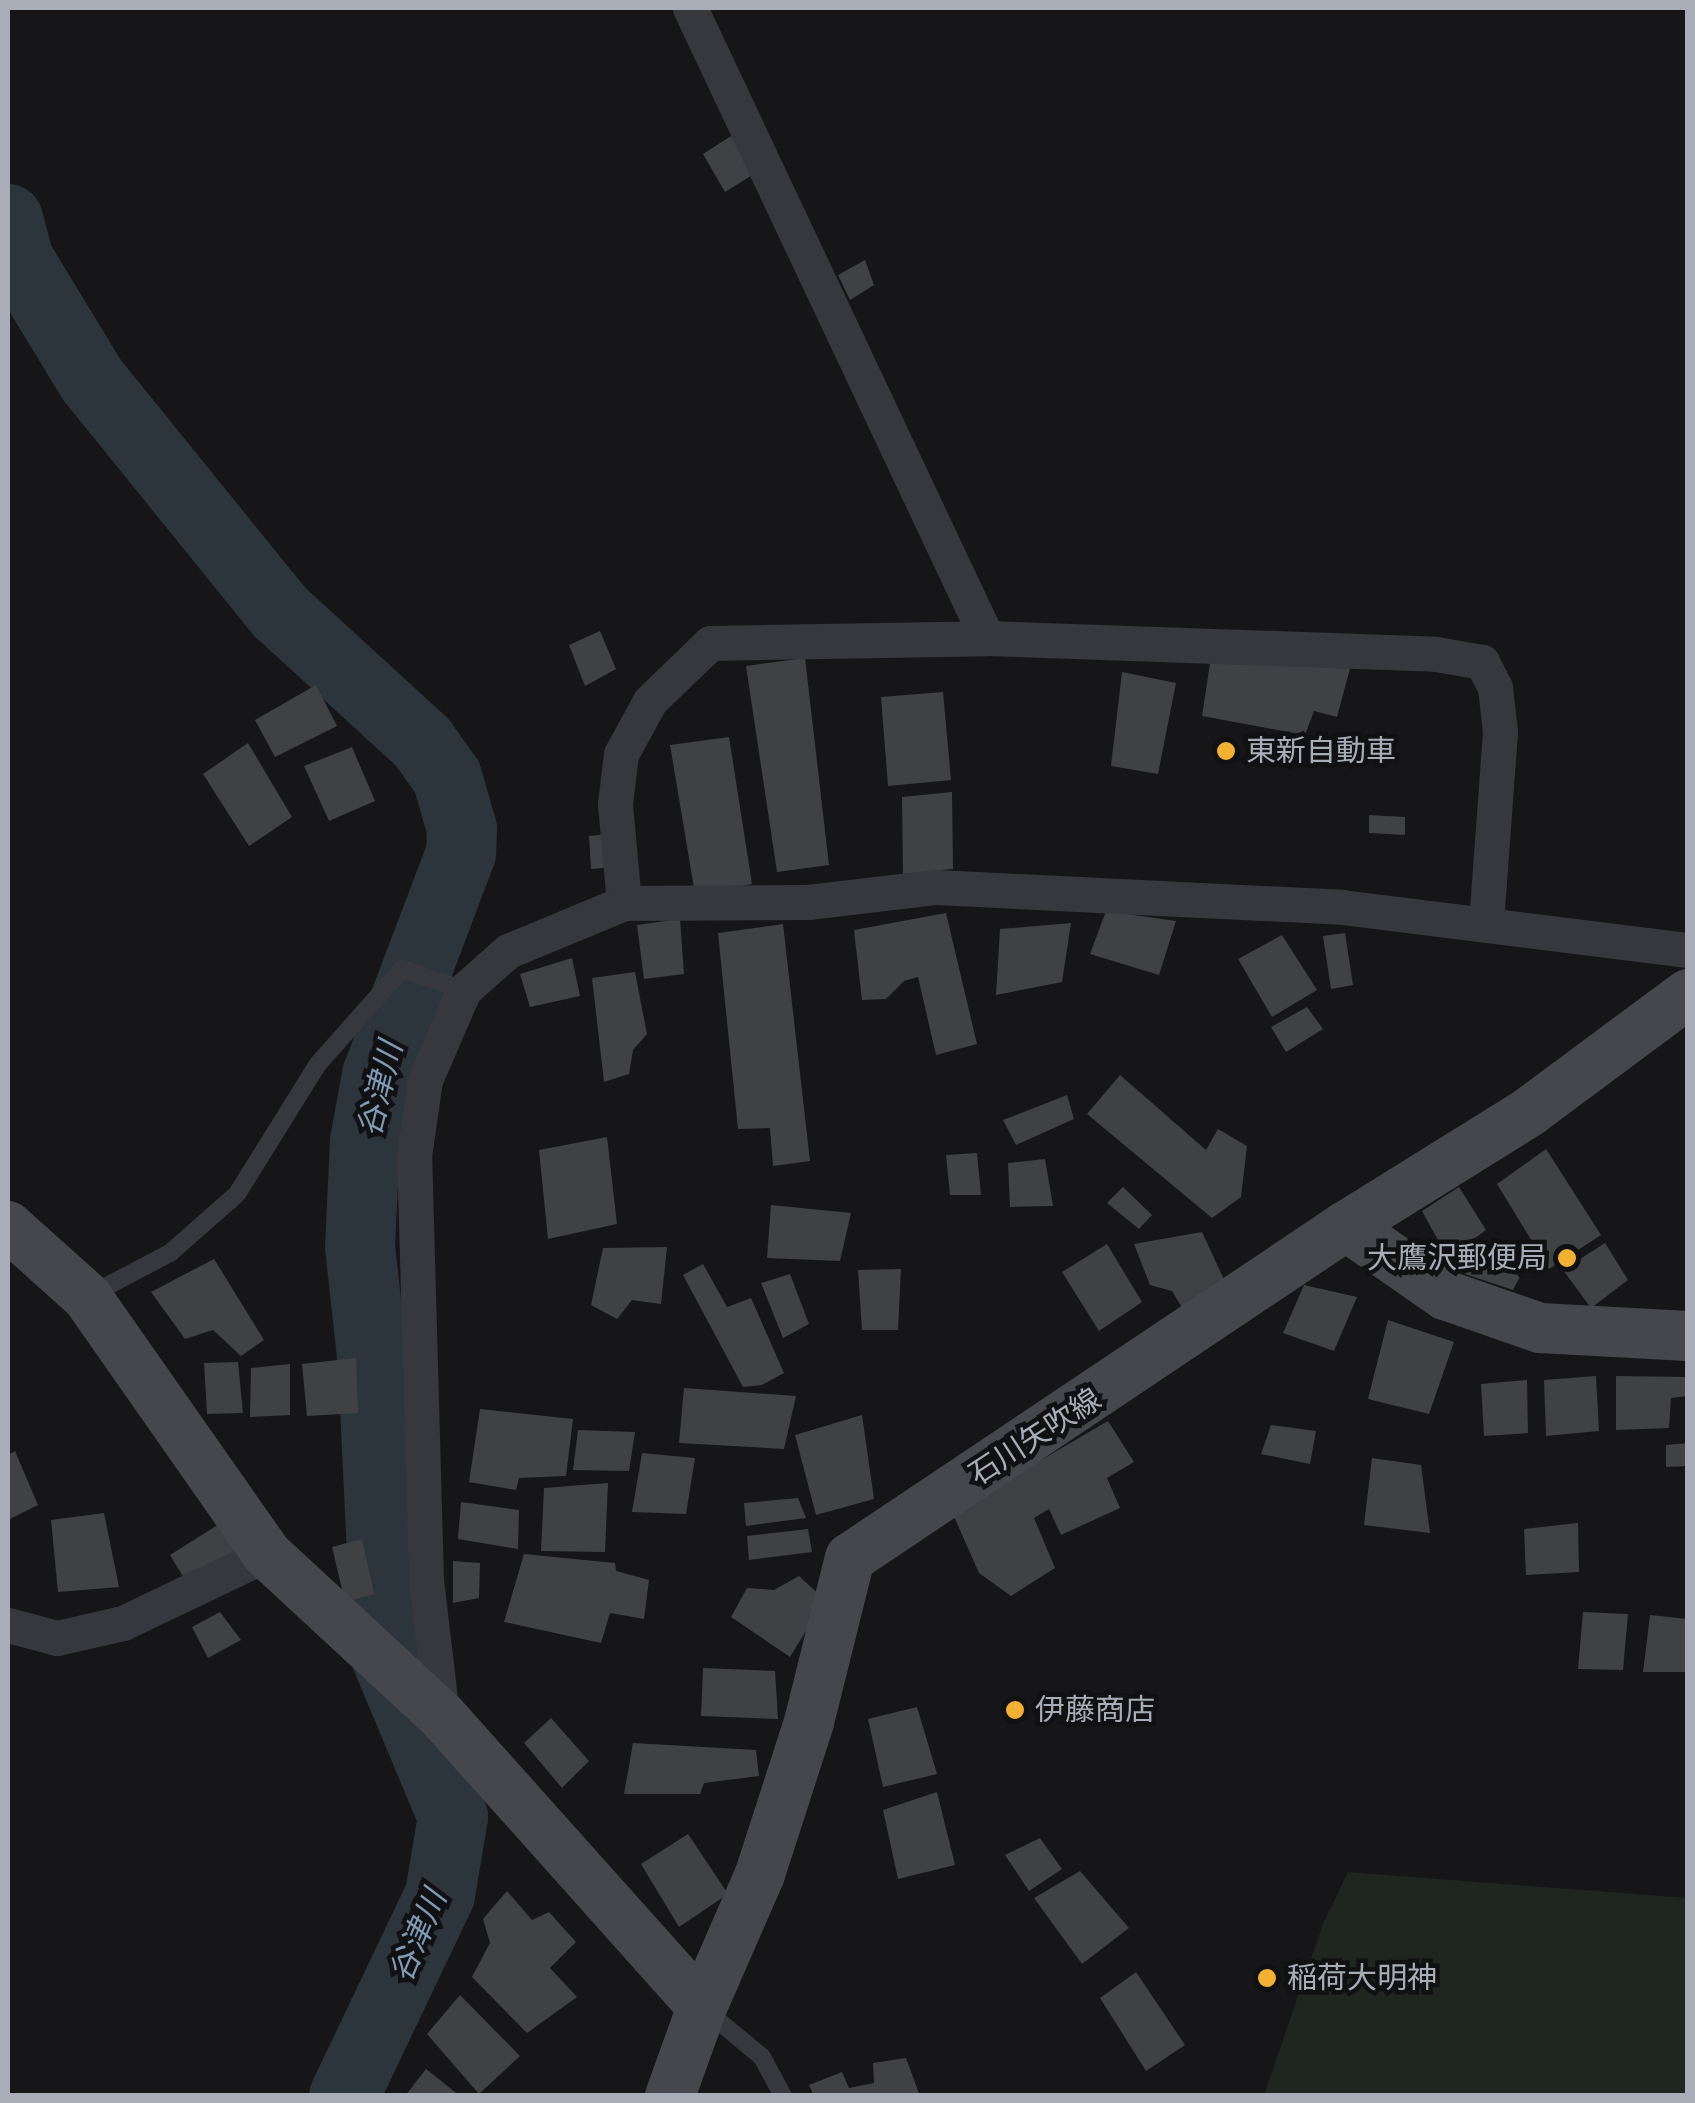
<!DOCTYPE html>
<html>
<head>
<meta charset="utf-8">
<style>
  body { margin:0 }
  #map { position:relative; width:1695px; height:2103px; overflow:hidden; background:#161618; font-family:"Fira Sans","Noto Sans JP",sans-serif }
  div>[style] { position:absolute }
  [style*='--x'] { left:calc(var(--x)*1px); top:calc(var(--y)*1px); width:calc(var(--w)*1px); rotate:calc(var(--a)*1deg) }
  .green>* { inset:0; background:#1e261f }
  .river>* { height:70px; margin:-35px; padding:0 35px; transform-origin:35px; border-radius:35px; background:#2c353c }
  .building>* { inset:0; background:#404145 }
  .lane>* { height:18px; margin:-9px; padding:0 9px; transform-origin:9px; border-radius:9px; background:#37383d }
  .street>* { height:35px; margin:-17.5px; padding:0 17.5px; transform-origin:17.5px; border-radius:17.5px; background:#37383d }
  .secondary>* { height:50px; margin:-25px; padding:0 25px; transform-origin:25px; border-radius:25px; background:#45474d }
  .dots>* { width:28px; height:28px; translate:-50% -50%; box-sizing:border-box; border:5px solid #111113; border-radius:50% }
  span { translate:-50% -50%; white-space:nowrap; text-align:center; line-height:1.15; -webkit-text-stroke:9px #111113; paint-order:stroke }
  .poi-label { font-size:30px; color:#a8adb8 }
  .left { translate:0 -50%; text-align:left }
  .right { translate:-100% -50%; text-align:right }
  .street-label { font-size:30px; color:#a8adb8 }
  .water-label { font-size:32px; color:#7f9bb3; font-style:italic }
  .frame { position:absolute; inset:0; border:10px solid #a8adb8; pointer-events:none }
</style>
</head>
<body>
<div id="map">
  <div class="green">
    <i style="clip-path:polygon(1348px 1872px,1687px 1898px,1687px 2095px,1264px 2095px,1323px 1924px)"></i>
  </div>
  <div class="river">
    <i style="--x:8;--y:219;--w:42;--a:75"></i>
    <i style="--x:19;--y:260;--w:140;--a:58.7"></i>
    <i style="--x:92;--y:380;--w:299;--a:51"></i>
    <i style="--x:280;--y:612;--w:193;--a:42.5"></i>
    <i style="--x:422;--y:742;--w:43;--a:54.5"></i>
    <i style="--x:447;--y:777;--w:54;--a:73.9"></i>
    <i style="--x:462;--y:829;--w:24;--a:92"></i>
    <i style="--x:461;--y:853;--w:237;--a:110.7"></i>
    <i style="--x:377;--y:1075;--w:67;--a:100.3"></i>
    <i style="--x:365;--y:1141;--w:106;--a:92.7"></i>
    <i style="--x:360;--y:1247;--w:118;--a:83.7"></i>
    <i style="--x:373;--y:1364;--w:295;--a:87.3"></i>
    <i style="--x:387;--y:1659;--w:171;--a:67.3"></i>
    <i style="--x:453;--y:1817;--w:79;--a:99.5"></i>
    <i style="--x:440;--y:1895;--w:223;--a:115.5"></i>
  </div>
  <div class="building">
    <i style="clip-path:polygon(731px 136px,754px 174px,725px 192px,703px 154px)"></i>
    <i style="clip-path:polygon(865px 260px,874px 285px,850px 300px,838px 275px)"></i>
    <i style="clip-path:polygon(600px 631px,616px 669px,585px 686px,569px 645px)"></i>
    <i style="clip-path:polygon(1211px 657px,1352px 661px,1337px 717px,1314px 711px,1305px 735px,1202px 716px)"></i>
    <i style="clip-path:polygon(805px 658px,829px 865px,777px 872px,746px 666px)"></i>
    <i style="clip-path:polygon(1122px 672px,1176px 683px,1158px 774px,1111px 766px)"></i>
    <i style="clip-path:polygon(316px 685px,337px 726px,275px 757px,255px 720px)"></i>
    <i style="clip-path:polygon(943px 692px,951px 780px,888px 786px,881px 697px)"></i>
    <i style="clip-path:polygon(729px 737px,752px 884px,695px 894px,670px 745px)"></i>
    <i style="clip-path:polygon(248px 743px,292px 817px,249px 846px,203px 774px)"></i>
    <i style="clip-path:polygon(352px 747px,375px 801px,329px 821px,304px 766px)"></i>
    <i style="clip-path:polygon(952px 792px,953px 869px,903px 874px,902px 797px)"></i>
    <i style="clip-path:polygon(1369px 815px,1405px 817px,1405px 835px,1369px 833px)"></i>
    <i style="clip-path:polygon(607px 834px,612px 867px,591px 869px,589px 836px)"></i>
    <i style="clip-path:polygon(1106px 911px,1176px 921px,1159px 975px,1090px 954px)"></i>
    <i style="clip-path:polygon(946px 913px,977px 1044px,936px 1055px,918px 977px,904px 981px,886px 999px,862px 1000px,854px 930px)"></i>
    <i style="clip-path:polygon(680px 919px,684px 974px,644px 979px,637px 925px)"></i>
    <i style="clip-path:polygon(1071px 923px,1062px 982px,996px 995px,1000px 929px)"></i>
    <i style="clip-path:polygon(783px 924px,810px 1161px,773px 1166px,770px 1128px,738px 1129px,718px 933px)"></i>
    <i style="clip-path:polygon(1345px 933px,1353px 985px,1331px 989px,1323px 936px)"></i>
    <i style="clip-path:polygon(1282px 935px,1317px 990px,1272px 1017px,1238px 959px)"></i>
    <i style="clip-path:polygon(572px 958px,580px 996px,530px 1007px,520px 974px)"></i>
    <i style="clip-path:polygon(635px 972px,647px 1034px,633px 1050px,629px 1074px,604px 1082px,592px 978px)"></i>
    <i style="clip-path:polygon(1307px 1007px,1323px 1029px,1286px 1052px,1271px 1027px)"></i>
    <i style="clip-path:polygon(1120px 1075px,1206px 1150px,1218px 1129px,1247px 1146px,1241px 1197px,1212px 1218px,1087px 1114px)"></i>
    <i style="clip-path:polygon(1067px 1095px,1074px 1119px,1016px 1145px,1003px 1120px)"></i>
    <i style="clip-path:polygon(607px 1137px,617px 1224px,548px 1239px,539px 1150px)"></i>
    <i style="clip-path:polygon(1546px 1149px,1601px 1235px,1549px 1269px,1497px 1184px)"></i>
    <i style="clip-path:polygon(977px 1153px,981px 1195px,950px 1195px,946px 1155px)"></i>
    <i style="clip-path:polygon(1045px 1159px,1053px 1206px,1010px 1207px,1008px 1163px)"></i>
    <i style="clip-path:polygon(1123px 1187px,1152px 1215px,1139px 1229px,1107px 1203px)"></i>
    <i style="clip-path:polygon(1459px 1187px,1486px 1230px,1448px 1258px,1422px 1211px)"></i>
    <i style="clip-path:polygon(771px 1205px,851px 1213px,840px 1261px,767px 1258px)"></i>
    <i style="clip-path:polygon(1202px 1232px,1227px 1286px,1184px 1311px,1172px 1291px,1150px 1285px,1134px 1244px)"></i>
    <i style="clip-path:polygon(1605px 1243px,1628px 1280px,1591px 1308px,1563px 1270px)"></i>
    <i style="clip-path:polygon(1107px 1244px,1142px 1302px,1099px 1331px,1062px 1272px)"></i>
    <i style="clip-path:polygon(667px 1247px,661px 1304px,632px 1300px,617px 1319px,591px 1305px,603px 1248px)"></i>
    <i style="clip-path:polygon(1481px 1247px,1525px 1267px,1513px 1290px,1465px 1274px)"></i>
    <i style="clip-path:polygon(214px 1259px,264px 1340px,241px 1356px,213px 1330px,185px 1339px,151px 1292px)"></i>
    <i style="clip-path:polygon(703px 1264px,727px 1307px,751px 1298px,784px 1373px,762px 1385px,743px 1387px,683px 1275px)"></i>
    <i style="clip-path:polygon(901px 1269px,898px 1330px,862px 1330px,858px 1270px)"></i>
    <i style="clip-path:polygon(790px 1274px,809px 1324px,783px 1338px,761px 1283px)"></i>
    <i style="clip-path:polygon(1304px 1285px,1357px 1297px,1334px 1351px,1283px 1333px)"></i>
    <i style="clip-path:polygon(1388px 1320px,1454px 1342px,1429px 1414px,1368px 1399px)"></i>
    <i style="clip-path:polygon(356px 1358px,358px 1413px,307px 1416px,302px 1364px)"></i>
    <i style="clip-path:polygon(238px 1362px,243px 1413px,207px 1414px,204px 1363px)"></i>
    <i style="clip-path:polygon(290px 1364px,290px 1415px,250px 1417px,251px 1368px)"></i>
    <i style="clip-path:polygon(1596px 1376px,1599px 1431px,1546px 1436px,1544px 1380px)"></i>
    <i style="clip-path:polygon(1616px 1376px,1688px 1377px,1688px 1396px,1671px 1398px,1669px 1428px,1616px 1430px)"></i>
    <i style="clip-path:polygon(1527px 1380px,1528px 1433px,1484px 1436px,1481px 1384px)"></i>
    <i style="clip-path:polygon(684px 1388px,796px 1396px,784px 1449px,679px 1443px)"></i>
    <i style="clip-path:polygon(480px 1409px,573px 1419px,566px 1476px,519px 1478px,516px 1490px,469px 1482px)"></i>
    <i style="clip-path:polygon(862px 1415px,874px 1499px,816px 1515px,795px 1435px)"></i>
    <i style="clip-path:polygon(1108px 1421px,1134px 1462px,1107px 1478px,1120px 1508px,1061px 1535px,1049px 1509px,1034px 1518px,1055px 1568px,1011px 1596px,979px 1573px,952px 1512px)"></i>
    <i style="clip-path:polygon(1271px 1425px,1316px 1431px,1310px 1464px,1261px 1454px)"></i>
    <i style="clip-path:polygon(578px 1430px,635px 1432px,629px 1471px,573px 1470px)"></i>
    <i style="clip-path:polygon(1688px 1443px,1688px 1466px,1666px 1467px,1666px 1445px)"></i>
    <i style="clip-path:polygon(15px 1451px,38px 1505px,8px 1520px,8px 1455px)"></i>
    <i style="clip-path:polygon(642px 1453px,695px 1458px,686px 1514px,632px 1512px)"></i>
    <i style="clip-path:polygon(1372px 1458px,1421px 1465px,1430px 1533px,1364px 1525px)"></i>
    <i style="clip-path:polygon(608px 1483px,605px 1552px,541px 1551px,544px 1488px)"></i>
    <i style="clip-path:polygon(798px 1498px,806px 1518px,746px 1526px,744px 1503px)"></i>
    <i style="clip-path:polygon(461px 1502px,519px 1510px,518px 1549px,458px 1539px)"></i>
    <i style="clip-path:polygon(104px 1513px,119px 1587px,58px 1592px,51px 1520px)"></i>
    <i style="clip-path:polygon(224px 1521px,244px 1549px,187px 1583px,170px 1555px)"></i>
    <i style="clip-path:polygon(1578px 1523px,1579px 1572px,1526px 1575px,1524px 1529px)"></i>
    <i style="clip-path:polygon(808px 1529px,812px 1552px,749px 1560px,747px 1536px)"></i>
    <i style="clip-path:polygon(362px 1539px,374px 1594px,345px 1602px,332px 1547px)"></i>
    <i style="clip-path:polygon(524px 1554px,615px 1563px,616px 1571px,649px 1580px,644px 1619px,610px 1613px,601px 1643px,504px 1622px)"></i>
    <i style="clip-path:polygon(453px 1561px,480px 1563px,479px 1598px,453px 1603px)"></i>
    <i style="clip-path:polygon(799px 1576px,825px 1600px,790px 1657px,731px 1617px,747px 1588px,774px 1590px)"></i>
    <i style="clip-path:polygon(220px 1612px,241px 1640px,208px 1658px,192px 1627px)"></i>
    <i style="clip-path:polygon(1583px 1612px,1628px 1614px,1623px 1670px,1578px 1669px)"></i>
    <i style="clip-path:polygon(1650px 1615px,1688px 1619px,1686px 1672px,1643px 1672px)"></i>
    <i style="clip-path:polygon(703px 1668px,775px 1671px,778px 1719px,701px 1716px)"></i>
    <i style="clip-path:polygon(917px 1707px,937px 1774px,883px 1787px,868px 1719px)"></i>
    <i style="clip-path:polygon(551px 1718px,589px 1761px,562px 1788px,524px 1743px)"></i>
    <i style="clip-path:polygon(633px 1743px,756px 1750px,759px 1776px,704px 1783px,700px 1794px,624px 1794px)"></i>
    <i style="clip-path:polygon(937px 1792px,955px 1865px,898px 1879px,883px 1810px)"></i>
    <i style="clip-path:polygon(688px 1834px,728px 1894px,679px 1927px,641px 1864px)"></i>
    <i style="clip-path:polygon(1040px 1838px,1062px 1869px,1029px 1891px,1005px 1855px)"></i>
    <i style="clip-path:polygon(1080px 1871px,1129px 1928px,1082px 1964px,1034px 1898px)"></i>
    <i style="clip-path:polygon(507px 1891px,532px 1920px,549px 1912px,576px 1942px,550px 1968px,577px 1997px,527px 2033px,472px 1977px,490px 1943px,483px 1919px)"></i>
    <i style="clip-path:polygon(1136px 1972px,1185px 2045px,1146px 2071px,1100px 1998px)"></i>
    <i style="clip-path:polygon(460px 1995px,520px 2056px,479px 2094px,427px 2034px)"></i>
    <i style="clip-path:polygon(906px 2058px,920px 2096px,814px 2096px,809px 2085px,842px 2072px,849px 2088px,874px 2083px,873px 2063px)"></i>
    <i style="clip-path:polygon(426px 2069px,460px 2096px,405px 2096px)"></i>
  </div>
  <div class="lane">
    <i style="--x:88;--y:1296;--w:93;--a:-27.7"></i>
    <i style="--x:170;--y:1253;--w:89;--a:-41.4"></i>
    <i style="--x:237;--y:1194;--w:153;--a:-58.1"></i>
    <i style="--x:318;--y:1064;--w:127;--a:-48.5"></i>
    <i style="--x:402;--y:969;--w:65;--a:18.7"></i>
    <i style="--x:704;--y:2009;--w:75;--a:39.6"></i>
    <i style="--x:762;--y:2057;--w:44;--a:61.7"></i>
  </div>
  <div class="street">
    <i style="--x:690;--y:8;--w:696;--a:64.76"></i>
    <i style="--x:624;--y:903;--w:99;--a:-95.2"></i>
    <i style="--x:615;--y:804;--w:50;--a:-83.2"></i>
    <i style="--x:621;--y:754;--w:60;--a:-61.3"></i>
    <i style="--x:650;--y:701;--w:83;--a:-44"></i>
    <i style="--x:710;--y:643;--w:277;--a:-1"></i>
    <i style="--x:987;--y:638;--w:449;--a:2"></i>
    <i style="--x:1436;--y:654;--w:47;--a:9.9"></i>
    <i style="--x:1482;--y:662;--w:28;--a:63"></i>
    <i style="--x:1495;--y:687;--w:45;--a:83.7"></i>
    <i style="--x:1500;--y:732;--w:193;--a:94.2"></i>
    <i style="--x:8;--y:1625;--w:51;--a:14.9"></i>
    <i style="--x:57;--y:1638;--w:68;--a:-12.8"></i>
    <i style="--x:123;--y:1623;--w:160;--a:-25.6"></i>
    <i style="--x:442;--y:1716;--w:137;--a:-96.7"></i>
    <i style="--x:426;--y:1580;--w:424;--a:-91.6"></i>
    <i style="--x:414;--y:1156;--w:77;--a:-81.8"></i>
    <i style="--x:425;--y:1080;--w:98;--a:-66.6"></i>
    <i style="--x:464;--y:990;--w:59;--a:-41.6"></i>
    <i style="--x:508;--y:951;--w:126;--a:-22.5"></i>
    <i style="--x:624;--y:903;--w:184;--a:-0.3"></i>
    <i style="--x:808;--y:902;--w:129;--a:-6.7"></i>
    <i style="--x:936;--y:887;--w:406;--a:2.8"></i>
    <i style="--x:1342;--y:907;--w:349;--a:7.1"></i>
  </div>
  <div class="secondary">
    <i style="--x:8;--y:1226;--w:106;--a:41.9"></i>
    <i style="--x:87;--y:1297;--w:314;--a:55"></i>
    <i style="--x:267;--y:1554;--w:238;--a:42.8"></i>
    <i style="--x:442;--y:1716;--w:390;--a:48.2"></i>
    <i style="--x:1346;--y:1226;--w:121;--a:34.9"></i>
    <i style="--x:1445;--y:1295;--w:101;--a:19.2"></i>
    <i style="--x:1540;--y:1328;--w:148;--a:3.1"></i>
    <i style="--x:670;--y:2096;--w:95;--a:-70.2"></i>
    <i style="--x:702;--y:2007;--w:145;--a:-66.4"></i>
    <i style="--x:760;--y:1874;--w:160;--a:-72.1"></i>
    <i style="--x:809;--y:1722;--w:169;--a:-76"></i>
    <i style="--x:850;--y:1558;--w:597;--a:-33.8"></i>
    <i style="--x:1346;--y:1226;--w:216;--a:-31.9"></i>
    <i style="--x:1529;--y:1112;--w:198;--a:-36.6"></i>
  </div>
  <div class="dots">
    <i style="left:1226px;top:751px;background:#f2b134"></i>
    <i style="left:1567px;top:1258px;background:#f2b134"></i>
    <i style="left:1015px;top:1710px;background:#f2b134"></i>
    <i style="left:1267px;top:1978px;background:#f2b134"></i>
  </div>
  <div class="poi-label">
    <span class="left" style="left:1246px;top:751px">東新自動車</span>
    <span class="right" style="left:1547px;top:1258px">大鷹沢郵便局</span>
    <span class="left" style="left:1035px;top:1710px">伊藤商店</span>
    <span class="left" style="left:1287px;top:1978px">稲荷大明神</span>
  </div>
  <div class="street-label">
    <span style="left:1035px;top:1437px;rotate:-33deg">石川矢吹線</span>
  </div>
  <div class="water-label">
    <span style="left:380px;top:1089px;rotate:-76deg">谷津川</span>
    <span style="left:418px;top:1936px;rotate:-67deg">谷津川</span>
  </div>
  <div class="frame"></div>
</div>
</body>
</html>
